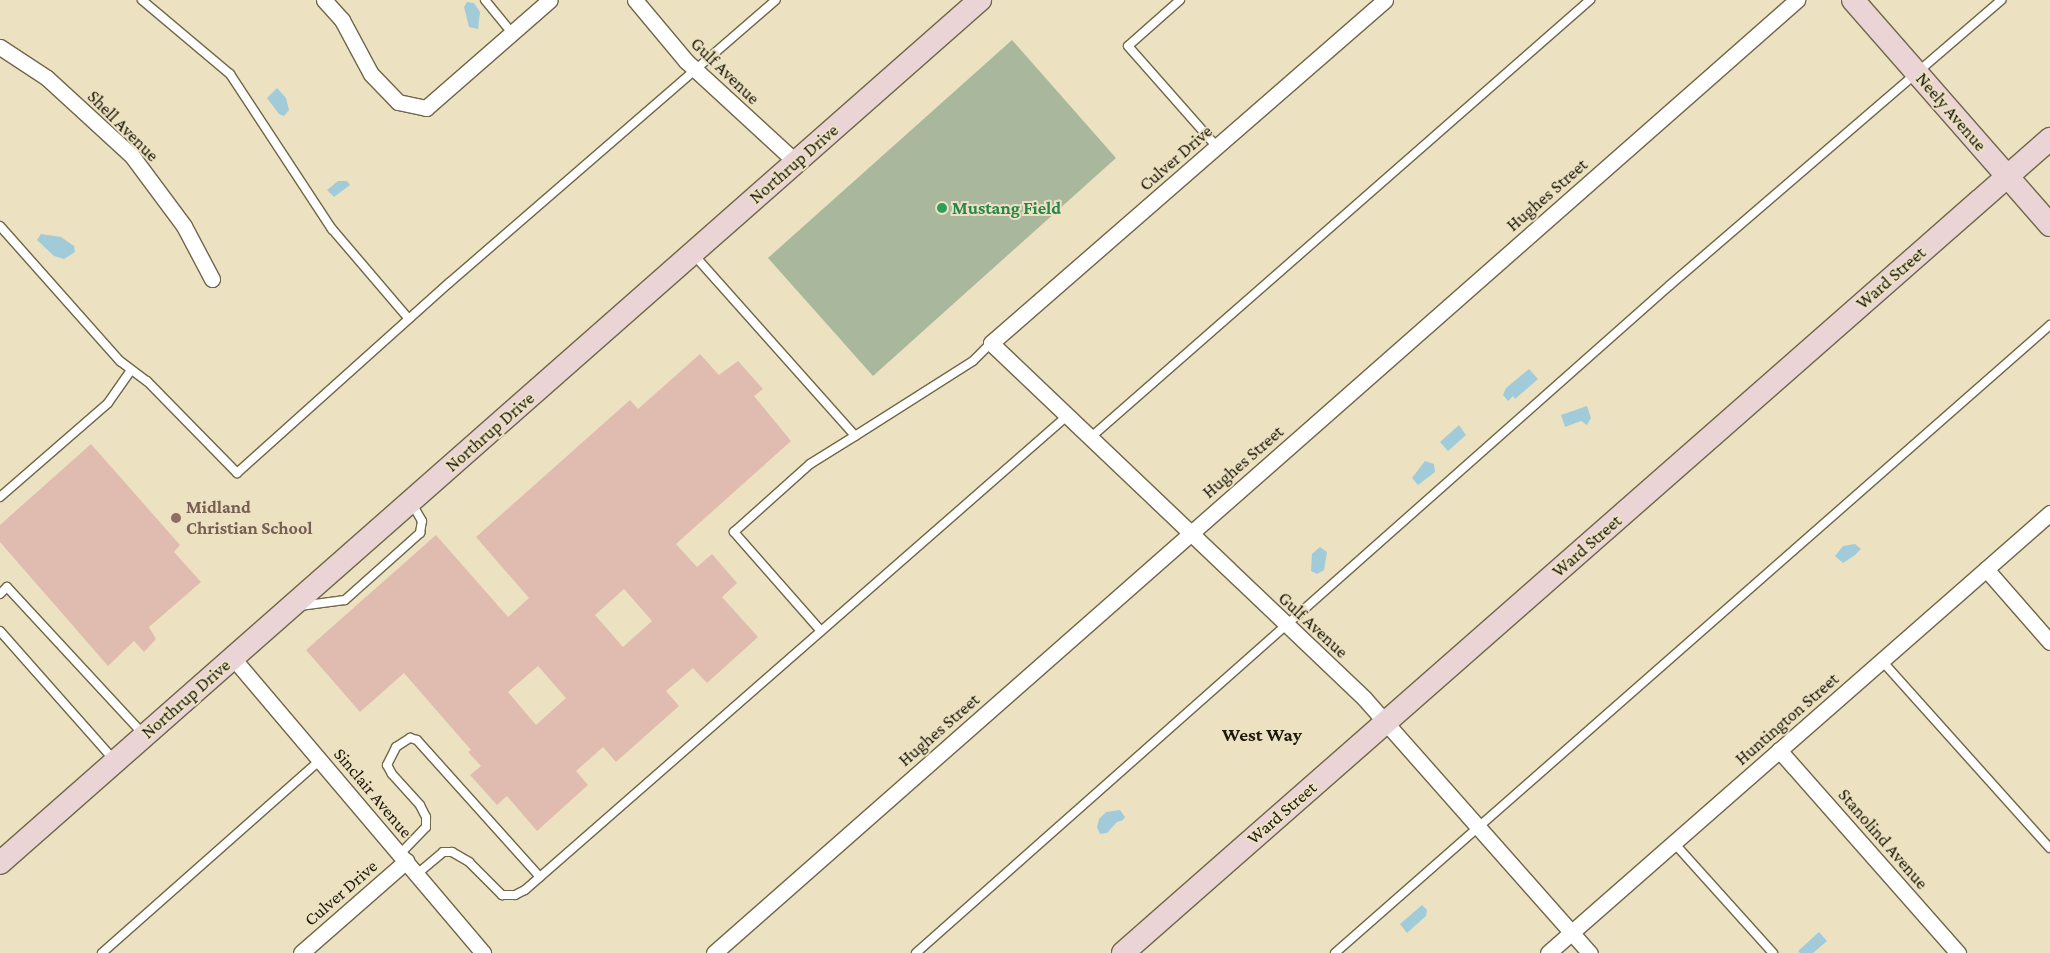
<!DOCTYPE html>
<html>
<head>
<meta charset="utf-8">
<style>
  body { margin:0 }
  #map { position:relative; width:2050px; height:953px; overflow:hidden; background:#ece2c1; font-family:"Crimson Pro",serif }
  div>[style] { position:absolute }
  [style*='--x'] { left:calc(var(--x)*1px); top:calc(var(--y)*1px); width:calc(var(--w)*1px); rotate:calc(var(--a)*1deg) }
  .green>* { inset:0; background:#a9b89c }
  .water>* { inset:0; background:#a1cbd9 }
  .building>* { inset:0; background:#e0bcb0 }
  .roads { filter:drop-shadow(1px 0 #6f6749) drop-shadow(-1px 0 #6f6749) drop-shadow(0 1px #6f6749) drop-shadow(0 -1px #6f6749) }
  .lane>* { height:8px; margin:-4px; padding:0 4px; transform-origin:4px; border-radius:4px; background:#fff }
  .street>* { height:15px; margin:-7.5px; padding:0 7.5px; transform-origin:7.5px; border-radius:7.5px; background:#fff }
  .secondary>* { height:22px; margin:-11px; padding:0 11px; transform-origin:11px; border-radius:11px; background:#ead4d5 }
  .dots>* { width:14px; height:14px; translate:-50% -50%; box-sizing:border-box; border:2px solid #ece2c1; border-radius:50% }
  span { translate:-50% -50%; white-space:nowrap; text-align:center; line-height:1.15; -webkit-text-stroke:4px #ece2c1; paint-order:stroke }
  .street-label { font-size:18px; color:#1c190d }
  .leisure-label { font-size:18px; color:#27864d; font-weight:700 }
  .left { translate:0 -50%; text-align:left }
  .education-label { font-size:18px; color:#785e54; font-weight:700 }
  .neighbourhood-label { font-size:19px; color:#1c190d; font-weight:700 }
</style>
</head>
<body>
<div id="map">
  <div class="green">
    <i style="clip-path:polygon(1012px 40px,1116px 158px,873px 376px,768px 258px)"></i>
  </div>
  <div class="water">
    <i style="clip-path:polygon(467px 2px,474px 3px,480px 12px,478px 29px,469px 27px,464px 7px)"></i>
    <i style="clip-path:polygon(277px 88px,286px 98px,289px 110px,284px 116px,279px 114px,267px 98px)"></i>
    <i style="clip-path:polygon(338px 181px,347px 181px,350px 185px,334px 197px,327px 190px)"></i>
    <i style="clip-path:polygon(41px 234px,61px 237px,74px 246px,75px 252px,64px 259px,54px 256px,37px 240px)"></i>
    <i style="clip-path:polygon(1529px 369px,1538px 379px,1515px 399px,1513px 396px,1508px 401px,1503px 395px,1506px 388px)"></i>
    <i style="clip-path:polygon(1587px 406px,1591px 418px,1587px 425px,1581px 421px,1565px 427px,1561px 415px)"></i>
    <i style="clip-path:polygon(1459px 425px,1466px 435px,1448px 451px,1440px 442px)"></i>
    <i style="clip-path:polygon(1425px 461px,1434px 464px,1435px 472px,1418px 485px,1412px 478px)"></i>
    <i style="clip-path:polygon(1855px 544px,1861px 549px,1855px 555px,1843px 563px,1835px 556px,1843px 546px)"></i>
    <i style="clip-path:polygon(1320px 547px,1327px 552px,1324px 570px,1317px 574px,1311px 571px,1312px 554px)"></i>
    <i style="clip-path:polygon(1120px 810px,1125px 817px,1123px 820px,1117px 822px,1107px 833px,1100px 834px,1097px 827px,1099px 819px,1106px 812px)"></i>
    <i style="clip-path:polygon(1422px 905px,1427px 910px,1426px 916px,1407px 933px,1400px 924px)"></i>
    <i style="clip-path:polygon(1819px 932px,1827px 941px,1813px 953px,1800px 953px,1798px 951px)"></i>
  </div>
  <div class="building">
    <i style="clip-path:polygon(evenodd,700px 354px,719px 375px,738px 361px,763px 389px,754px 396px,791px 441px,676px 544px,697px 567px,712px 554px,737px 583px,722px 597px,758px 637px,707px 683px,693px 668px,666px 691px,679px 706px,616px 762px,603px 747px,576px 771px,588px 785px,537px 831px,507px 796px,497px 805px,470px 775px,481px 766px,468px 752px,471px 750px,404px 673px,360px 712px,306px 650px,436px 535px,508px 617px,529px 598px,476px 537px,630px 400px,638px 409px,700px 354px,624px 589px,652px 621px,623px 647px,595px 615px,624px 589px,700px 354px,538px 666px,566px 698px,536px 725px,508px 692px,538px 666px)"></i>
    <i style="clip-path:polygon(91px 444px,180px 545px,174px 552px,201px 582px,149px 627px,156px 639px,144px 652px,134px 641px,108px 666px,0 542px,0 525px)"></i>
  </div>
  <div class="roads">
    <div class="lane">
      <i style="--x:142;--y:0;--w:115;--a:40.1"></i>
      <i style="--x:230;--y:74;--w:186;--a:56.7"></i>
      <i style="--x:332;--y:229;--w:118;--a:49.5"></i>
      <i style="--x:485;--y:0;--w:43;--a:50.7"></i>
      <i style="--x:1180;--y:0;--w:69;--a:138.5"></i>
      <i style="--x:1128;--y:46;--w:135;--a:48.6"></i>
      <i style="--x:0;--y:226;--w:181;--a:48.4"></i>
      <i style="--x:120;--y:361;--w:34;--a:37"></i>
      <i style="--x:147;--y:381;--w:129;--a:45.6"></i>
      <i style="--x:237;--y:473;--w:285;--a:-41.9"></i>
      <i style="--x:449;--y:283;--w:432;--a:-40.9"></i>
      <i style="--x:694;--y:255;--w:242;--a:48.3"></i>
      <i style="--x:855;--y:436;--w:140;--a:-32.4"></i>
      <i style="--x:973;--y:361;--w:25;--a:-45"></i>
      <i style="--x:1090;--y:438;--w:665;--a:-41.22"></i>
      <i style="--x:0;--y:497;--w:143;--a:-41"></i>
      <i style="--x:108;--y:403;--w:38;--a:-55"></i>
      <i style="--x:0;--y:594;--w:10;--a:-45"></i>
      <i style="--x:7;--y:587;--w:200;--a:47.2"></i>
      <i style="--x:300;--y:606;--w:45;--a:-7.6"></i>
      <i style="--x:345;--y:600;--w:101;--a:-41.8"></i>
      <i style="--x:420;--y:533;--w:12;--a:-81"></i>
      <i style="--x:422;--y:521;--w:20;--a:-120"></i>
      <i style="--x:0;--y:631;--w:174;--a:48.5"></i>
      <i style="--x:821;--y:631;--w:132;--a:-131.3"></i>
      <i style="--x:734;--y:532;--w:102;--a:-41.8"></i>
      <i style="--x:810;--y:464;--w:53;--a:-31.9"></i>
      <i style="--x:1882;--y:661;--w:251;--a:48.1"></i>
      <i style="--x:1674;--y:843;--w:148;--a:48"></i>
      <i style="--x:400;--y:854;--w:37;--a:-46"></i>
      <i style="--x:426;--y:827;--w:10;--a:-90"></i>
      <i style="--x:426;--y:817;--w:13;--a:-117"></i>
      <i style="--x:420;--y:805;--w:42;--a:-132.1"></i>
      <i style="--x:392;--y:774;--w:10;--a:-119"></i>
      <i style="--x:387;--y:765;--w:20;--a:-63"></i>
      <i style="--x:396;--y:747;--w:17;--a:-33"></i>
      <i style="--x:410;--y:738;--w:7;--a:16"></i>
      <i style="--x:417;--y:740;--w:184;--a:48.1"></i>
      <i style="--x:417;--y:874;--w:34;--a:-40"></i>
      <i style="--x:443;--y:852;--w:9;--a:0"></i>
      <i style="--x:452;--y:852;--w:20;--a:30"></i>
      <i style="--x:469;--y:862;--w:47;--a:45"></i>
      <i style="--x:502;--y:895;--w:13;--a:0"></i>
      <i style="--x:515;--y:895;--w:11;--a:-27"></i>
      <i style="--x:525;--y:890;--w:720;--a:-41.17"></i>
      <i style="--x:102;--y:953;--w:291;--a:-41.5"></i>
      <i style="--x:916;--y:953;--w:1007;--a:-41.54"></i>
      <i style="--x:1670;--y:285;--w:437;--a:-40.7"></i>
      <i style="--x:1335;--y:953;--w:952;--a:-41.29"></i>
    </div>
    <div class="street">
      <i style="--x:324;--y:0;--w:27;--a:48"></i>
      <i style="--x:342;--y:20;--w:61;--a:61.8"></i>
      <i style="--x:371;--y:74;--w:39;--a:46"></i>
      <i style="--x:398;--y:102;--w:29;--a:12"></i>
      <i style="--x:426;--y:108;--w:164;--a:-41.1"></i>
      <i style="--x:635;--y:0;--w:80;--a:50.1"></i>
      <i style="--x:686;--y:61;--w:149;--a:42.6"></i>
      <i style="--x:1385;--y:0;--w:522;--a:138.96"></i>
      <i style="--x:991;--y:343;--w:515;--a:43.58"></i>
      <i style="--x:1364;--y:698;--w:341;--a:48.5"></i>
      <i style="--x:0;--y:47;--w:56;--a:33.4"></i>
      <i style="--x:47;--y:78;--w:115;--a:42.5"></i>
      <i style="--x:132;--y:156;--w:87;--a:53.4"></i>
      <i style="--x:184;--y:226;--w:60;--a:62.2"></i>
      <i style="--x:1986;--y:569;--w:97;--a:48.8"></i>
      <i style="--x:233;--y:658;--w:387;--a:49.7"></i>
      <i style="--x:1779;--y:750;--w:271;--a:48.6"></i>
      <i style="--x:301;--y:953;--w:140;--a:-41.2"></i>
      <i style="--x:714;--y:953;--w:1443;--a:-41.35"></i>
      <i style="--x:1548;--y:953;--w:668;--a:-41.23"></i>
    </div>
    <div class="secondary">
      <i style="--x:1853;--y:0;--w:299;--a:48.8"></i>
      <i style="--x:0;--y:863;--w:1306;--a:-41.37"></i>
      <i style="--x:1123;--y:953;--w:1234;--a:-41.29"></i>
    </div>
  </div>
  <div class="dots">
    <i style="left:942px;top:208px;background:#2e9e5b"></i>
    <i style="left:176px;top:518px;background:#8d6e63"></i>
  </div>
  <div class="street-label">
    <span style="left:725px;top:71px;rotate:44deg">Gulf Avenue</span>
    <span style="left:1951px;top:112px;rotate:49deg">Neely Avenue</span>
    <span style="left:123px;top:126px;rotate:45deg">Shell Avenue</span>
    <span style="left:1176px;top:158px;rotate:-41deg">Culver Drive</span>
    <span style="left:794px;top:164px;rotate:-41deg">Northrup Drive</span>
    <span style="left:1547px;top:195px;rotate:-41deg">Hughes Street</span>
    <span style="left:1891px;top:278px;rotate:-41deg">Ward Street</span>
    <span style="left:490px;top:432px;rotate:-41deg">Northrup Drive</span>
    <span style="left:1243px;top:462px;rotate:-41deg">Hughes Street</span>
    <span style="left:1587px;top:546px;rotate:-41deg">Ward Street</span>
    <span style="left:1313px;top:625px;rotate:43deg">Gulf Avenue</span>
    <span style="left:186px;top:699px;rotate:-41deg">Northrup Drive</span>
    <span style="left:1787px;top:719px;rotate:-41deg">Huntington Street</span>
    <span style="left:939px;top:730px;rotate:-41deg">Hughes Street</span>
    <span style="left:373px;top:793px;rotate:50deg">Sinclair Avenue</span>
    <span style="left:1282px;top:813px;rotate:-41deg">Ward Street</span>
    <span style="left:1883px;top:839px;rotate:49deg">Stanolind Avenue</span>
    <span style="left:341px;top:893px;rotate:-41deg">Culver Drive</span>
  </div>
  <div class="leisure-label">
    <span class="left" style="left:952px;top:208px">Mustang Field</span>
  </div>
  <div class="education-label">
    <span class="left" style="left:186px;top:518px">Midland<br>Christian School</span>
  </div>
  <div class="neighbourhood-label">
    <span style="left:1262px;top:735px">West Way</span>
  </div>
</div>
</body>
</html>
